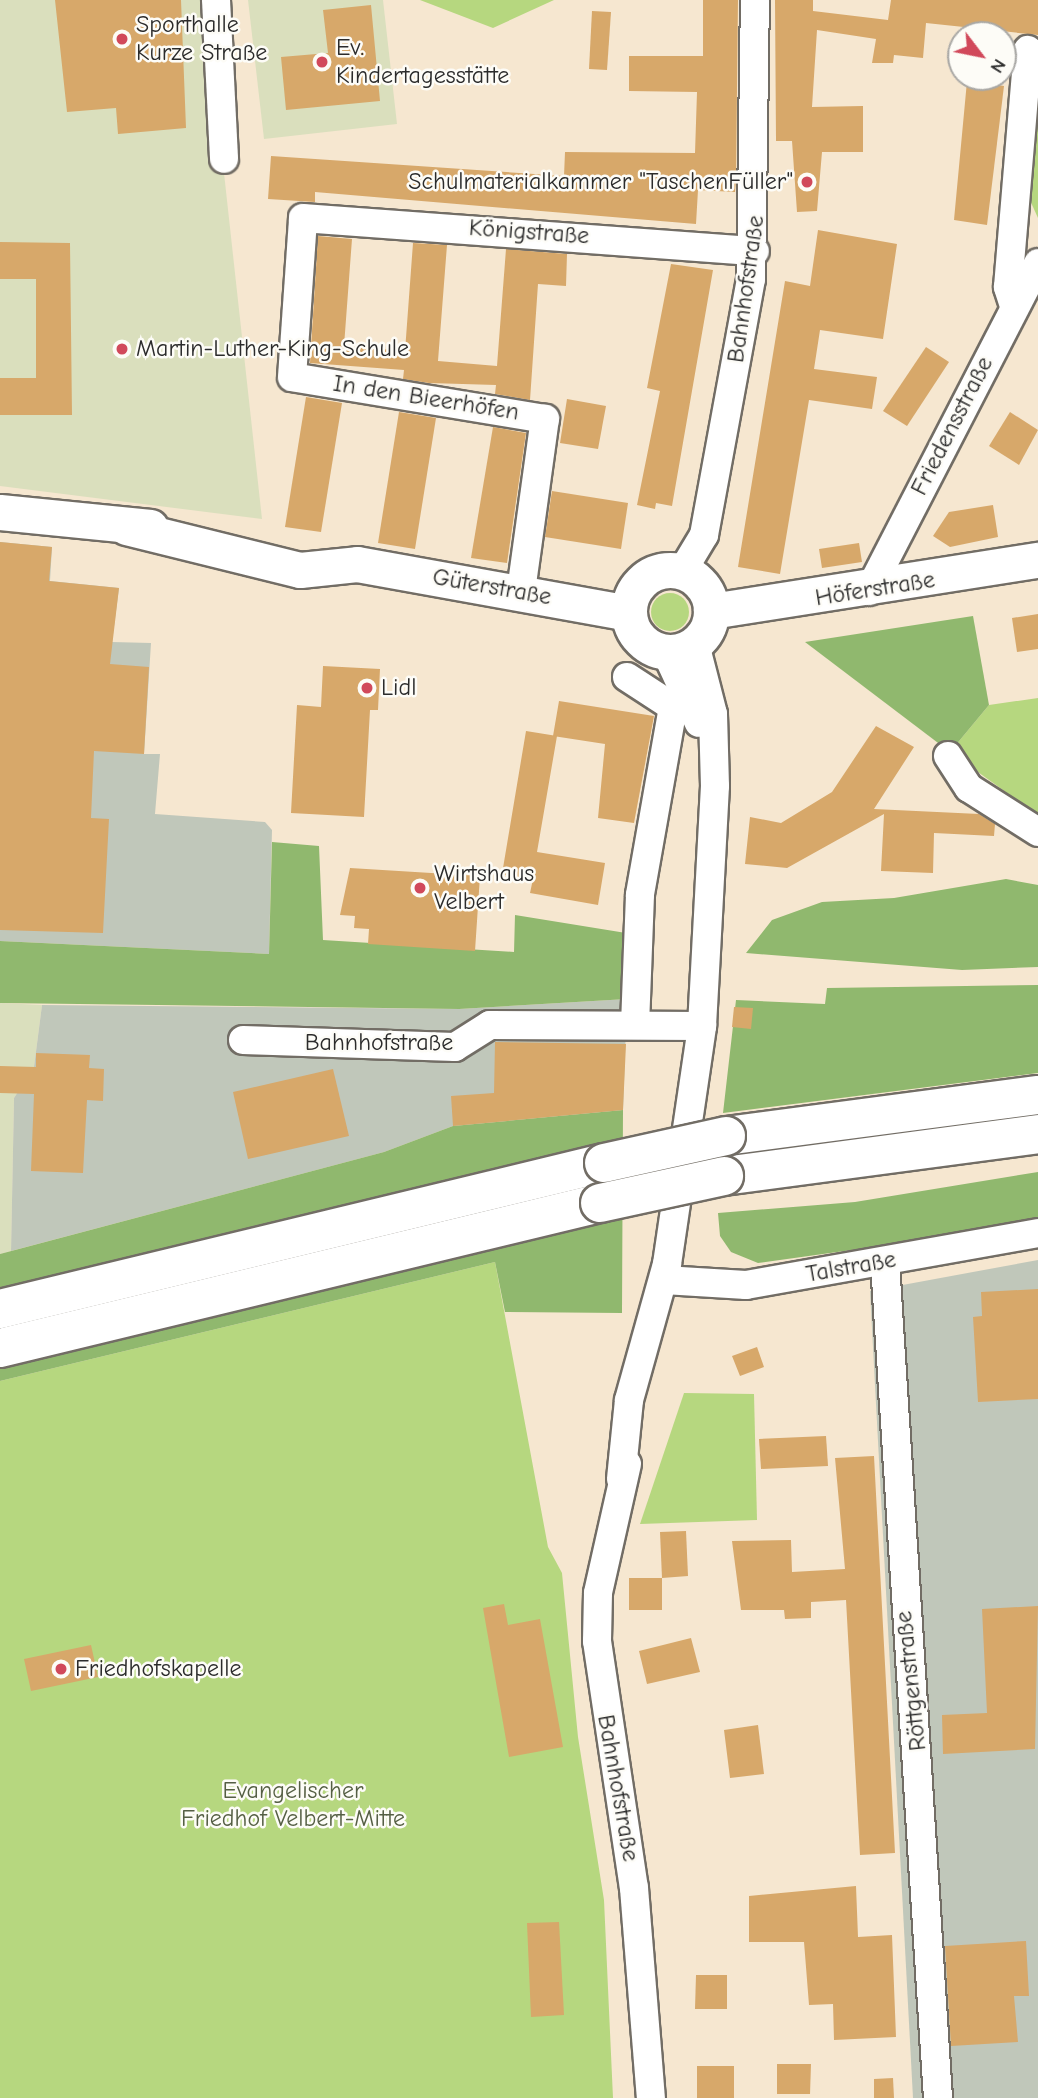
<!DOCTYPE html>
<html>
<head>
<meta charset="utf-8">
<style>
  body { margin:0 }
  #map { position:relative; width:1038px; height:2098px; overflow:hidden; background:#f6e7d0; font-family:"Comic Neue",sans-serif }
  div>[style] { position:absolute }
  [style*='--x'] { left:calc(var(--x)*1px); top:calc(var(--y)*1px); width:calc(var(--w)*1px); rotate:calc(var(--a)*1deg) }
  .built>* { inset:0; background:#dadfbd }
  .industrial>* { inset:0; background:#c0c7ba }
  .green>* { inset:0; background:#b6d77f }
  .round { border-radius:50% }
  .forest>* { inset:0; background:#90b86e }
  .building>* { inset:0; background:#d7a86a }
  .roads { filter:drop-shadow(2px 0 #726d65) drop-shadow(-2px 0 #726d65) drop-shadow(0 2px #726d65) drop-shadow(0 -2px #726d65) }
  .minor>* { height:28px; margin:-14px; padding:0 14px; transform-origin:14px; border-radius:14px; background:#fff }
  .major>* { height:35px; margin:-17.5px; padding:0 17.5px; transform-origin:17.5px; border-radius:17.5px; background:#fff }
  .major>.ring { margin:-17.5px; padding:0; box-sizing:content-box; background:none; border:35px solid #fff; border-radius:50% }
  .highway>* { height:38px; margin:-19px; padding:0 19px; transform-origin:19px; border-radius:19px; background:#fff }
  .bridges { filter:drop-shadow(2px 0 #726d65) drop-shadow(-2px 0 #726d65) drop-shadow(0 2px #726d65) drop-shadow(0 -2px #726d65) }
  .highway-bridge>* { height:38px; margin:-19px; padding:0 19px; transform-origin:19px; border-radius:19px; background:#fff }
  .dots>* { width:19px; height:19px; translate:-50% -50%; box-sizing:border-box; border:4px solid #fdfcf7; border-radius:50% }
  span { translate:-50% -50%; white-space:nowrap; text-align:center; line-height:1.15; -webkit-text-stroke:5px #fdfcf7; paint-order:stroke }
  .poi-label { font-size:24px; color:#2b2b2b }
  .left { translate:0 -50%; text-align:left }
  .right { translate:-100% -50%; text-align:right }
  .street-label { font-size:24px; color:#2b2b2b }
  .park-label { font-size:24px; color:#555f44 }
  .north { position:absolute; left:947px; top:21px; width:70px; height:70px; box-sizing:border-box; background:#fdfcf7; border:2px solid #a9a8a5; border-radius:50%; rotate:122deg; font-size:19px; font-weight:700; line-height:28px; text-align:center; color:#2b2b2b }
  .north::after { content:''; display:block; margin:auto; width:24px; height:32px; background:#d1495b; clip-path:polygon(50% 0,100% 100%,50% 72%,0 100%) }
</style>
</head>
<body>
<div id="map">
  <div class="built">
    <i style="clip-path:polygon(0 0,205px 0,262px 519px,0 486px)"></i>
    <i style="clip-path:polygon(248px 0,383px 0,397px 124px,264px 139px)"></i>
    <i style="clip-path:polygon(0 1003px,42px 1005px,34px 1067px,14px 1098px,11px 1251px,0 1254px)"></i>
  </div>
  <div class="industrial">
    <i style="clip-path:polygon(0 542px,52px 547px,50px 581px,119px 588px,112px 642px,151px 643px,144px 754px,160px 754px,155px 814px,265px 822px,272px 830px,269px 954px,0 941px)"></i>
    <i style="clip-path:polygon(627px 999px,623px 1110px,453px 1126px,384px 1152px,11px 1251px,14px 1098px,34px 1067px,42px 1005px,459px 1009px)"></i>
    <i style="clip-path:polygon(1038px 1260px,1038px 2098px,913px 2098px,870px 1291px)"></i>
  </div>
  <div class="green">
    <i style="clip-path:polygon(420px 0,554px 0,493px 28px)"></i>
    <i style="clip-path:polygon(1038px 77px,1038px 218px,1024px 187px)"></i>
    <i class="round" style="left:651px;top:593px;width:38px;height:38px"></i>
    <i style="clip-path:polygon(1038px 698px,1038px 815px,950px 752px,989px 705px)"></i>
    <i style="clip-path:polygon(495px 1262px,548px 1547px,562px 1573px,578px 1737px,604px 1900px,613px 2098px,0 2098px,0 1381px)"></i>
    <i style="clip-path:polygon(684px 1393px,754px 1394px,757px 1520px,640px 1524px)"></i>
  </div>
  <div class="forest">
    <i style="clip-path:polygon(973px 616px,989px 705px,950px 752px,805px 642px)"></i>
    <i style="clip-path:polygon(272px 842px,319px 846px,323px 940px,514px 952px,515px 915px,626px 933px,627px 999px,459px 1009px,0 1003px,0 941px,269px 954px)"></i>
    <i style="clip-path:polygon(1006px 879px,1038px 885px,1038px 967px,962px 970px,746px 953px,772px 920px,822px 902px,894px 898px)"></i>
    <i style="clip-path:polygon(1038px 985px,1038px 1073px,723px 1113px,736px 1000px,825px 1004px,827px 988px)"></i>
    <i style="clip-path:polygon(623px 1110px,622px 1313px,505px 1312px,495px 1262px,0 1381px,0 1254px,384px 1152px,453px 1126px)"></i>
    <i style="clip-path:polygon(1038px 1172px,1038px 1224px,758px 1263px,731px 1252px,720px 1236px,718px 1213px,855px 1202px)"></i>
  </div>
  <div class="building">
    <i style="clip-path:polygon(55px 0,181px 0,186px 128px,118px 134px,116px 108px,67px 112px)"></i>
    <i style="clip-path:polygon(703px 0,738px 0,736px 181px,735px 192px,698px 190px,696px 224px,315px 192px,315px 202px,268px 199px,271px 156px,564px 176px,565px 152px,695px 153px,697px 92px,629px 91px,629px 56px,703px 56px)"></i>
    <i style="clip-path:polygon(775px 0,813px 0,813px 11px,888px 20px,891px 0,1038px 0,1038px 35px,926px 23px,923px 58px,894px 55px,893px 63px,872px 63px,876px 39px,817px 30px,812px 107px,863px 106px,863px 152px,822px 152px,817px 211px,797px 212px,792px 141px,776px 141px)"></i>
    <i style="clip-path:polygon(371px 5px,380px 101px,286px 110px,281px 57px,328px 53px,323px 10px)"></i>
    <i style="clip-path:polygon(592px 11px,611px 12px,607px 70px,589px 69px)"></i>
    <i style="clip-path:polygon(967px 81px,1004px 86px,987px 225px,954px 220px)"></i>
    <i style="clip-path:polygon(818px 230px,897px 244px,883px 339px,820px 330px,814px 369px,877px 377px,872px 409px,809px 400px,780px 574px,738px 567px,785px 281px,810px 286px)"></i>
    <i style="clip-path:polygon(318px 236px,352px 239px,344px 346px,405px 351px,413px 243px,447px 245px,438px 361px,497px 366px,506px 249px,567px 254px,566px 286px,538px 284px,530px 400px,495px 394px,496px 385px,429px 383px,403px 379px,404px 370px,310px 363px)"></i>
    <i style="clip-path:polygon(0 242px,70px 243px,72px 415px,0 415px,0 378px,36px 378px,36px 279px,0 279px)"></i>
    <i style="clip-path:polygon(671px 264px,713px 270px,672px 506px,656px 503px,655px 509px,637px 505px,660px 391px,647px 388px)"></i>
    <i style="clip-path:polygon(926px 347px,949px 362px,907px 426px,883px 411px)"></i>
    <i style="clip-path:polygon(306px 397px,342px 403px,321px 532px,285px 527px)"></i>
    <i style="clip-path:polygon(567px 399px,606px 406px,598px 449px,560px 443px)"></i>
    <i style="clip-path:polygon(399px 412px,436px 418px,415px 549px,378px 543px)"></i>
    <i style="clip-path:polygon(1010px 412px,1038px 430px,1019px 465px,989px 446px)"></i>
    <i style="clip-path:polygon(493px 427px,526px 433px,507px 563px,471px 558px)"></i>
    <i style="clip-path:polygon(552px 491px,628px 503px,621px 549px,545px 537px)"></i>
    <i style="clip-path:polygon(993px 505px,998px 537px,950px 547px,933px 536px,949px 512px)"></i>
    <i style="clip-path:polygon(0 542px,52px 547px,49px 581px,119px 588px,110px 664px,149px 667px,144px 754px,94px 751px,91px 818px,109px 819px,103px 933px,0 930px)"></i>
    <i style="clip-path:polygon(859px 543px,862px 562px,822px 568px,819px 549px)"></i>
    <i style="clip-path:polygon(1038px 614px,1038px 649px,1017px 652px,1012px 618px)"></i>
    <i style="clip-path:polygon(323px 666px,380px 669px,378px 710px,370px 710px,364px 817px,291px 813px,297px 705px,321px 707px)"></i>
    <i style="clip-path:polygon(559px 701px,654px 716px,634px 823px,598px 818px,605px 744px,553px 736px)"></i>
    <i style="clip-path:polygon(876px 726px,914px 747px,874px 809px,979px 814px,995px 824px,994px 836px,934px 833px,933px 873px,881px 871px,884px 814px,787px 868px,745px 864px,750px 817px,781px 823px,832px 792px)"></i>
    <i style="clip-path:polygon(526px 731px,557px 736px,537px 852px,605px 863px,598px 905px,530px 893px,533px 879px,502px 874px)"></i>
    <i style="clip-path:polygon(350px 868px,480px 876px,475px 951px,368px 944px,369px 929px,354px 928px,355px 916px,340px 915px)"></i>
    <i style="clip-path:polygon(734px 1007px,753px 1008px,751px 1029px,732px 1027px)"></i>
    <i style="clip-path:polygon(495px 1042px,626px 1044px,623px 1110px,453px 1126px,451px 1096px,494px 1093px)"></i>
    <i style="clip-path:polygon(36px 1053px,90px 1055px,89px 1068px,104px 1069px,103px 1101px,87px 1100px,83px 1173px,31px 1171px,34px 1094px,0 1093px,0 1066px,36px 1067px)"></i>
    <i style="clip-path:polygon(333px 1069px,349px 1136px,248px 1159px,233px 1092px)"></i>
    <i style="clip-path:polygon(1038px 1289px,1038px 1399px,978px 1402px,973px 1317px,982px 1316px,981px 1292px)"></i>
    <i style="clip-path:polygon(757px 1347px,764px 1367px,740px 1376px,732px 1356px)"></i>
    <i style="clip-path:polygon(826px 1436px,828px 1466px,761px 1469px,759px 1439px)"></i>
    <i style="clip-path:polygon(874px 1456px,895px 1853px,860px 1855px,846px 1600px,811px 1602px,811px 1618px,785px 1619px,784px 1610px,741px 1610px,732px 1541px,791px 1540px,792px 1572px,845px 1569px,835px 1458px)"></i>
    <i style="clip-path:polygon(686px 1531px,688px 1576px,662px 1578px,660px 1532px)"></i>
    <i style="clip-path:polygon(629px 1578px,662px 1578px,662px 1610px,629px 1610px)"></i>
    <i style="clip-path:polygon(504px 1604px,508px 1625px,540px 1619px,563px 1747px,509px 1757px,483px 1608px)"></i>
    <i style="clip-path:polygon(1038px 1606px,1035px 1749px,943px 1754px,942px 1715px,987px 1713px,982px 1609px)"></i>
    <i style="clip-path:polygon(691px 1638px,700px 1672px,647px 1684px,639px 1651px)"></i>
    <i style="clip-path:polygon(91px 1645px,98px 1677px,31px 1691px,24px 1659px)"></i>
    <i style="clip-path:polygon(758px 1725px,764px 1774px,730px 1778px,724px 1730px)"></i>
    <i style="clip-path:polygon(856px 1886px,858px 1937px,892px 1935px,896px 2037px,834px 2040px,833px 2004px,809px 2005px,804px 1942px,749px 1942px,749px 1896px)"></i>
    <i style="clip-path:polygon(559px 1922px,564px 2015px,531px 2017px,527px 1923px)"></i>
    <i style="clip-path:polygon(1026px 1941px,1029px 1996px,1014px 1996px,1018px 2042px,951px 2046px,945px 1946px)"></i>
    <i style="clip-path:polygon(696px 1975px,727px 1975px,727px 2009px,695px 2009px)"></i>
    <i style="clip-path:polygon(777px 2064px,811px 2064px,810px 2094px,777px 2094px)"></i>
    <i style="clip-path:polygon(697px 2066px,734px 2066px,734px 2098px,697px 2098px)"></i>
    <i style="clip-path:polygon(893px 2078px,894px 2098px,874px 2098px,874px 2079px)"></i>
  </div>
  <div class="roads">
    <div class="minor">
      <i style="--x:216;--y:0;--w:159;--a:87.1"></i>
      <i style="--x:1014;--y:306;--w:20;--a:-108"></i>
      <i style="--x:1008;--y:287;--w:238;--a:-85.2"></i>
      <i style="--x:683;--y:570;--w:41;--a:-59"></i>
      <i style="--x:704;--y:535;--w:260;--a:-79.6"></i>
      <i style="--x:751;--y:279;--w:279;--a:-89.2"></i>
      <i style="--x:521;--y:591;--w:174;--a:-82.1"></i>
      <i style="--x:545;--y:419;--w:256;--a:-170.6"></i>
      <i style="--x:292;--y:377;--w:159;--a:-86"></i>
      <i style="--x:303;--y:218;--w:453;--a:4.2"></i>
      <i style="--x:869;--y:591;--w:369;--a:-62.7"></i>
      <i style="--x:666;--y:652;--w:78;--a:65.1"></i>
      <i style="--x:627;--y:677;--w:55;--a:33.1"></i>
      <i style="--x:673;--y:707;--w:191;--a:100"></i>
      <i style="--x:640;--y:895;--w:128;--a:92.2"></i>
      <i style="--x:948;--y:756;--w:38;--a:57"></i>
      <i style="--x:969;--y:788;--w:82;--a:32.5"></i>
      <i style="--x:243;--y:1040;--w:212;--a:1.9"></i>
      <i style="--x:455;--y:1047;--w:41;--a:-32.2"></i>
      <i style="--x:490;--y:1025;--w:212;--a:0.3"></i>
      <i style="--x:885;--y:1263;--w:837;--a:86.37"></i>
      <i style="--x:664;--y:1280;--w:82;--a:3.5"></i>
      <i style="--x:746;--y:1285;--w:297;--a:-10.1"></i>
      <i style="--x:627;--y:1464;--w:132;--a:102.7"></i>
      <i style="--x:598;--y:1593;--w:48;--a:91.2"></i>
      <i style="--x:597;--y:1641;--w:250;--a:81.5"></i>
      <i style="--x:634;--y:1888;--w:211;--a:85.4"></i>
      <i style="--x:621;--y:1479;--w:79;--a:-84.2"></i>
      <i style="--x:629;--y:1400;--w:141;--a:-74.4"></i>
      <i style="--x:667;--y:1264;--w:241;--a:-81.6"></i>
      <i style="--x:702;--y:1026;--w:240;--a:-86.9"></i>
      <i style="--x:715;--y:786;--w:72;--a:-91.6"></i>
      <i style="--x:713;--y:714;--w:72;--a:-104.4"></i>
    </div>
    <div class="major">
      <i style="--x:0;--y:512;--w:151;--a:5.7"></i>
      <i style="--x:126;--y:527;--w:179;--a:13.9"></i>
      <i style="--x:300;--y:570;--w:57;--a:-6"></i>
      <i style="--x:357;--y:564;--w:275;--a:10.2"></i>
      <i class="ring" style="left:629px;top:570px;width:47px;height:47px"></i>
      <i style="--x:711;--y:611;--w:331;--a:-8.9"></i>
    </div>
    <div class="highway">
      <i style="--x:726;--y:1136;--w:315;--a:-7.5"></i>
      <i style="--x:724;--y:1176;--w:317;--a:-7.6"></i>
      <i style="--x:0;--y:1309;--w:621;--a:-13.59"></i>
      <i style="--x:0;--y:1348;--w:617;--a:-13.59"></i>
    </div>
  </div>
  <div class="bridges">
    <div class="highway-bridge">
      <i style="--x:604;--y:1163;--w:125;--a:-12.5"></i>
      <i style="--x:600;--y:1203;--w:127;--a:-12.3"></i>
    </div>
  </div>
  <div class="dots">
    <i style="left:122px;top:39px;background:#d1495b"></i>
    <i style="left:322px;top:62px;background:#d1495b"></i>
    <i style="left:807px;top:182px;background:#d1495b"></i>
    <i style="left:122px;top:349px;background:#d1495b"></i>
    <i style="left:367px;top:688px;background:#d1495b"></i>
    <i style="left:420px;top:888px;background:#d1495b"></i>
    <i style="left:61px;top:1669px;background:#d1495b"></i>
  </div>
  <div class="poi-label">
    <span class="left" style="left:136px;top:39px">Sporthalle<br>Kurze Straße</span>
    <span class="left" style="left:336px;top:62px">Ev.<br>Kindertagesstätte</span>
    <span class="right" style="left:793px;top:182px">Schulmaterialkammer "TaschenFüller"</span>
    <span class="left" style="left:136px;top:349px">Martin-Luther-King-Schule</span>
    <span class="left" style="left:381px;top:688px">Lidl</span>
    <span class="left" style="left:434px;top:888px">Wirtshaus<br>Velbert</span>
    <span class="left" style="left:75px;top:1669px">Friedhofskapelle</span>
  </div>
  <div class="street-label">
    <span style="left:529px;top:232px;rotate:4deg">Königstraße</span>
    <span style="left:746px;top:289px;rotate:-82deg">Bahnhofstraße</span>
    <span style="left:426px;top:398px;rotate:9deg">In den Bieerhöfen</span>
    <span style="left:952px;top:426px;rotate:-63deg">Friedensstraße</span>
    <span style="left:492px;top:587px;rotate:10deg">Güterstraße</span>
    <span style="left:875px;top:589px;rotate:-9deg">Höferstraße</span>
    <span style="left:379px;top:1043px">Bahnhofstraße</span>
    <span style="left:851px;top:1267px;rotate:-10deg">Talstraße</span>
    <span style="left:911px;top:1681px;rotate:-96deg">Röttgenstraße</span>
    <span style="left:618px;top:1788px;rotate:80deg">Bahnhofstraße</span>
  </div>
  <div class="park-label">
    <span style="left:293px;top:1805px">Evangelischer<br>Friedhof Velbert-Mitte</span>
  </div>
  <div class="north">N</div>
</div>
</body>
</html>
